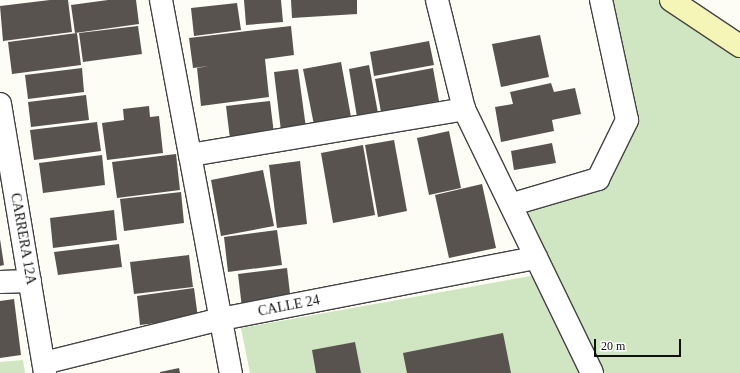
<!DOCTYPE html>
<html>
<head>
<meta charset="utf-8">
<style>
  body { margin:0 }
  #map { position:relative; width:740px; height:373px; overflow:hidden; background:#fefdf5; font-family:Georgia,serif }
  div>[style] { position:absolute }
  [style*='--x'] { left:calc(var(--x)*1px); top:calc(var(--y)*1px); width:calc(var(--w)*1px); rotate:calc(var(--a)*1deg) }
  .green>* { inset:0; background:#d0e5c1 }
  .building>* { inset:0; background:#58534e }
  .roads { filter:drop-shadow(1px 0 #434343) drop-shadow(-1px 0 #434343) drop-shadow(0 1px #434343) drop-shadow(0 -1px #434343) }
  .street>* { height:22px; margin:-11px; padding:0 11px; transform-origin:11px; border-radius:11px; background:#fff }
  .secondary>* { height:22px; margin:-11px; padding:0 11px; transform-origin:11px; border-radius:11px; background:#f6f5b8 }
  span { translate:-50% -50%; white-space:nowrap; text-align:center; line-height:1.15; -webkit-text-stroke:4px #fff; paint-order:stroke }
  .street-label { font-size:14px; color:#101010 }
  .scale { position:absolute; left:594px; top:339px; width:87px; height:18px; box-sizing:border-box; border:2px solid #101010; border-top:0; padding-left:5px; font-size:12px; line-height:14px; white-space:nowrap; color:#101010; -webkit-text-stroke:3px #fff; paint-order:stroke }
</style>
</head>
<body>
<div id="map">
  <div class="green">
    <i style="clip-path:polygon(607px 0,659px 0,740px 54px,740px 373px,250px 373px,241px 328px,553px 272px,523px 209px,601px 187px,634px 121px)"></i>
    <i style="clip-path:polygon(23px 360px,25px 373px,0 373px,0 362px)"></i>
  </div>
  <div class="building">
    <i style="clip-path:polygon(50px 0,68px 0,72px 32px,3px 41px,0 6px)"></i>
    <i style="clip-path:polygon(108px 0,136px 0,139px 24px,75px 33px,71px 5px)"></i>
    <i style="clip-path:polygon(244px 0,281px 0,283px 22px,246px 25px)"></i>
    <i style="clip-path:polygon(291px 0,357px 0,357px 14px,292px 18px)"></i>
    <i style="clip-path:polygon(237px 3px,241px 30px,194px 36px,191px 8px)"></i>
    <i style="clip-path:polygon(138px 26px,142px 54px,83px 62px,79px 33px)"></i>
    <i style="clip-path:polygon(291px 26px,294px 55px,265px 59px,269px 97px,201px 106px,197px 68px,209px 66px,193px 68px,189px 38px)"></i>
    <i style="clip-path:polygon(77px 33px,81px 65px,12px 74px,8px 42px)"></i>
    <i style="clip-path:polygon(540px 35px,549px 77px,501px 87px,492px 44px)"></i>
    <i style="clip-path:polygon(429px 41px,434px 65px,374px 76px,370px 52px)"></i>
    <i style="clip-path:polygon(341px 62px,351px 117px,314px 125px,303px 69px)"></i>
    <i style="clip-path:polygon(369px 65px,378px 113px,357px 117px,349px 69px)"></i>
    <i style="clip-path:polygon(82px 68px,84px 92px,28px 99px,25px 75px)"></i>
    <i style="clip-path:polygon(433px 68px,439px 101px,381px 112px,375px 79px)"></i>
    <i style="clip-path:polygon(298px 69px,306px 128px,281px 131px,274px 72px)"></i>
    <i style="clip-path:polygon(551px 83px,554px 92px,575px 88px,581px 114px,552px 120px,554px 131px,501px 142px,495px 107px,513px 104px,510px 92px)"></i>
    <i style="clip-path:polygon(86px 95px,89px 120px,31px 127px,28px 102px)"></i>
    <i style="clip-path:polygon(270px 101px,274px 134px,230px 139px,226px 106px)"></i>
    <i style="clip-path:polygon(149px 106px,150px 117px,159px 116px,163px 153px,107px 160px,102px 123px,124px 120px,123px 109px)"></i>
    <i style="clip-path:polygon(97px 122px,101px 151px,34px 160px,30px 130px)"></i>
    <i style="clip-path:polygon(449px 131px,461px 188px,429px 195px,417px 138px)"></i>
    <i style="clip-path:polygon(394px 140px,407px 211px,378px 217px,365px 145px)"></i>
    <i style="clip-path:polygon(552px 143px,556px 163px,514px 170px,511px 151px)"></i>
    <i style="clip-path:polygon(363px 145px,375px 215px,333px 223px,321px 153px)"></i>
    <i style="clip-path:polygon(176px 154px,180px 190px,117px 198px,112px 162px)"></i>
    <i style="clip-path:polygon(102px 155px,105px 185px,43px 193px,39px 163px)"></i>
    <i style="clip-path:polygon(300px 161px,307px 224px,277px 228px,269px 165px)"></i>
    <i style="clip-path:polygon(263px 170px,274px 226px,221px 236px,211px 180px)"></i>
    <i style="clip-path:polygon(482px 184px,496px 248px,449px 258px,435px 195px)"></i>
    <i style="clip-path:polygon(181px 192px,184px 223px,124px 231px,120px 199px)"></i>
    <i style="clip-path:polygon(114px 210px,117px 240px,53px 248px,50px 218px)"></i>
    <i style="clip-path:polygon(277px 230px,282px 265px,228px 272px,224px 237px)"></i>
    <i style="clip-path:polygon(0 239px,4px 265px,0 266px)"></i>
    <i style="clip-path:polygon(119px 244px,122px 267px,58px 275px,54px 252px)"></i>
    <i style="clip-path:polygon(189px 255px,193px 287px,134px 294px,130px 262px)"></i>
    <i style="clip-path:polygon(287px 268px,291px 302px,242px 308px,238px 274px)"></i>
    <i style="clip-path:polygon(194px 288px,198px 318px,140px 325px,137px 296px)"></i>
    <i style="clip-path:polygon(14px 299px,21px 355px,0 358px,0 301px)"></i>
    <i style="clip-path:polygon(503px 333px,511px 373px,407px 373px,403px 353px)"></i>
    <i style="clip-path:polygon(355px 342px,361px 373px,316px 373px,312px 350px)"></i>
    <i style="clip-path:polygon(179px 368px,180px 373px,160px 373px,160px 372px)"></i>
  </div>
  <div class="roads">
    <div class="street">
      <i style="--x:161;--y:0;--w:380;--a:79.4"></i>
      <i style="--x:437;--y:0;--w:112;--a:76.1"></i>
      <i style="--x:464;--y:109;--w:293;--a:64.1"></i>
      <i style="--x:0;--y:104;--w:273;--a:80.5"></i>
      <i style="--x:190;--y:155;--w:278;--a:-9.5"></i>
      <i style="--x:513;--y:204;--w:89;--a:-16.4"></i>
      <i style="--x:598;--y:179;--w:66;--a:-63.8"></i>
      <i style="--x:627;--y:120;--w:123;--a:-102.2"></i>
      <i style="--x:0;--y:282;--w:30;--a:-2"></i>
      <i style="--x:44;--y:363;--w:182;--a:-14"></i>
      <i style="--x:221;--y:319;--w:321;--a:-11"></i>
    </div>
    <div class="secondary">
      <i style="--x:671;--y:0;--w:83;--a:33.7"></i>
    </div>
  </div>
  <div class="street-label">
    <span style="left:23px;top:239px;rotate:80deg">CARRERA 12A</span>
    <span style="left:289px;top:306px;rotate:-11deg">CALLE 24</span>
  </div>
  <div class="scale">20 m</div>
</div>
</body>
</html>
